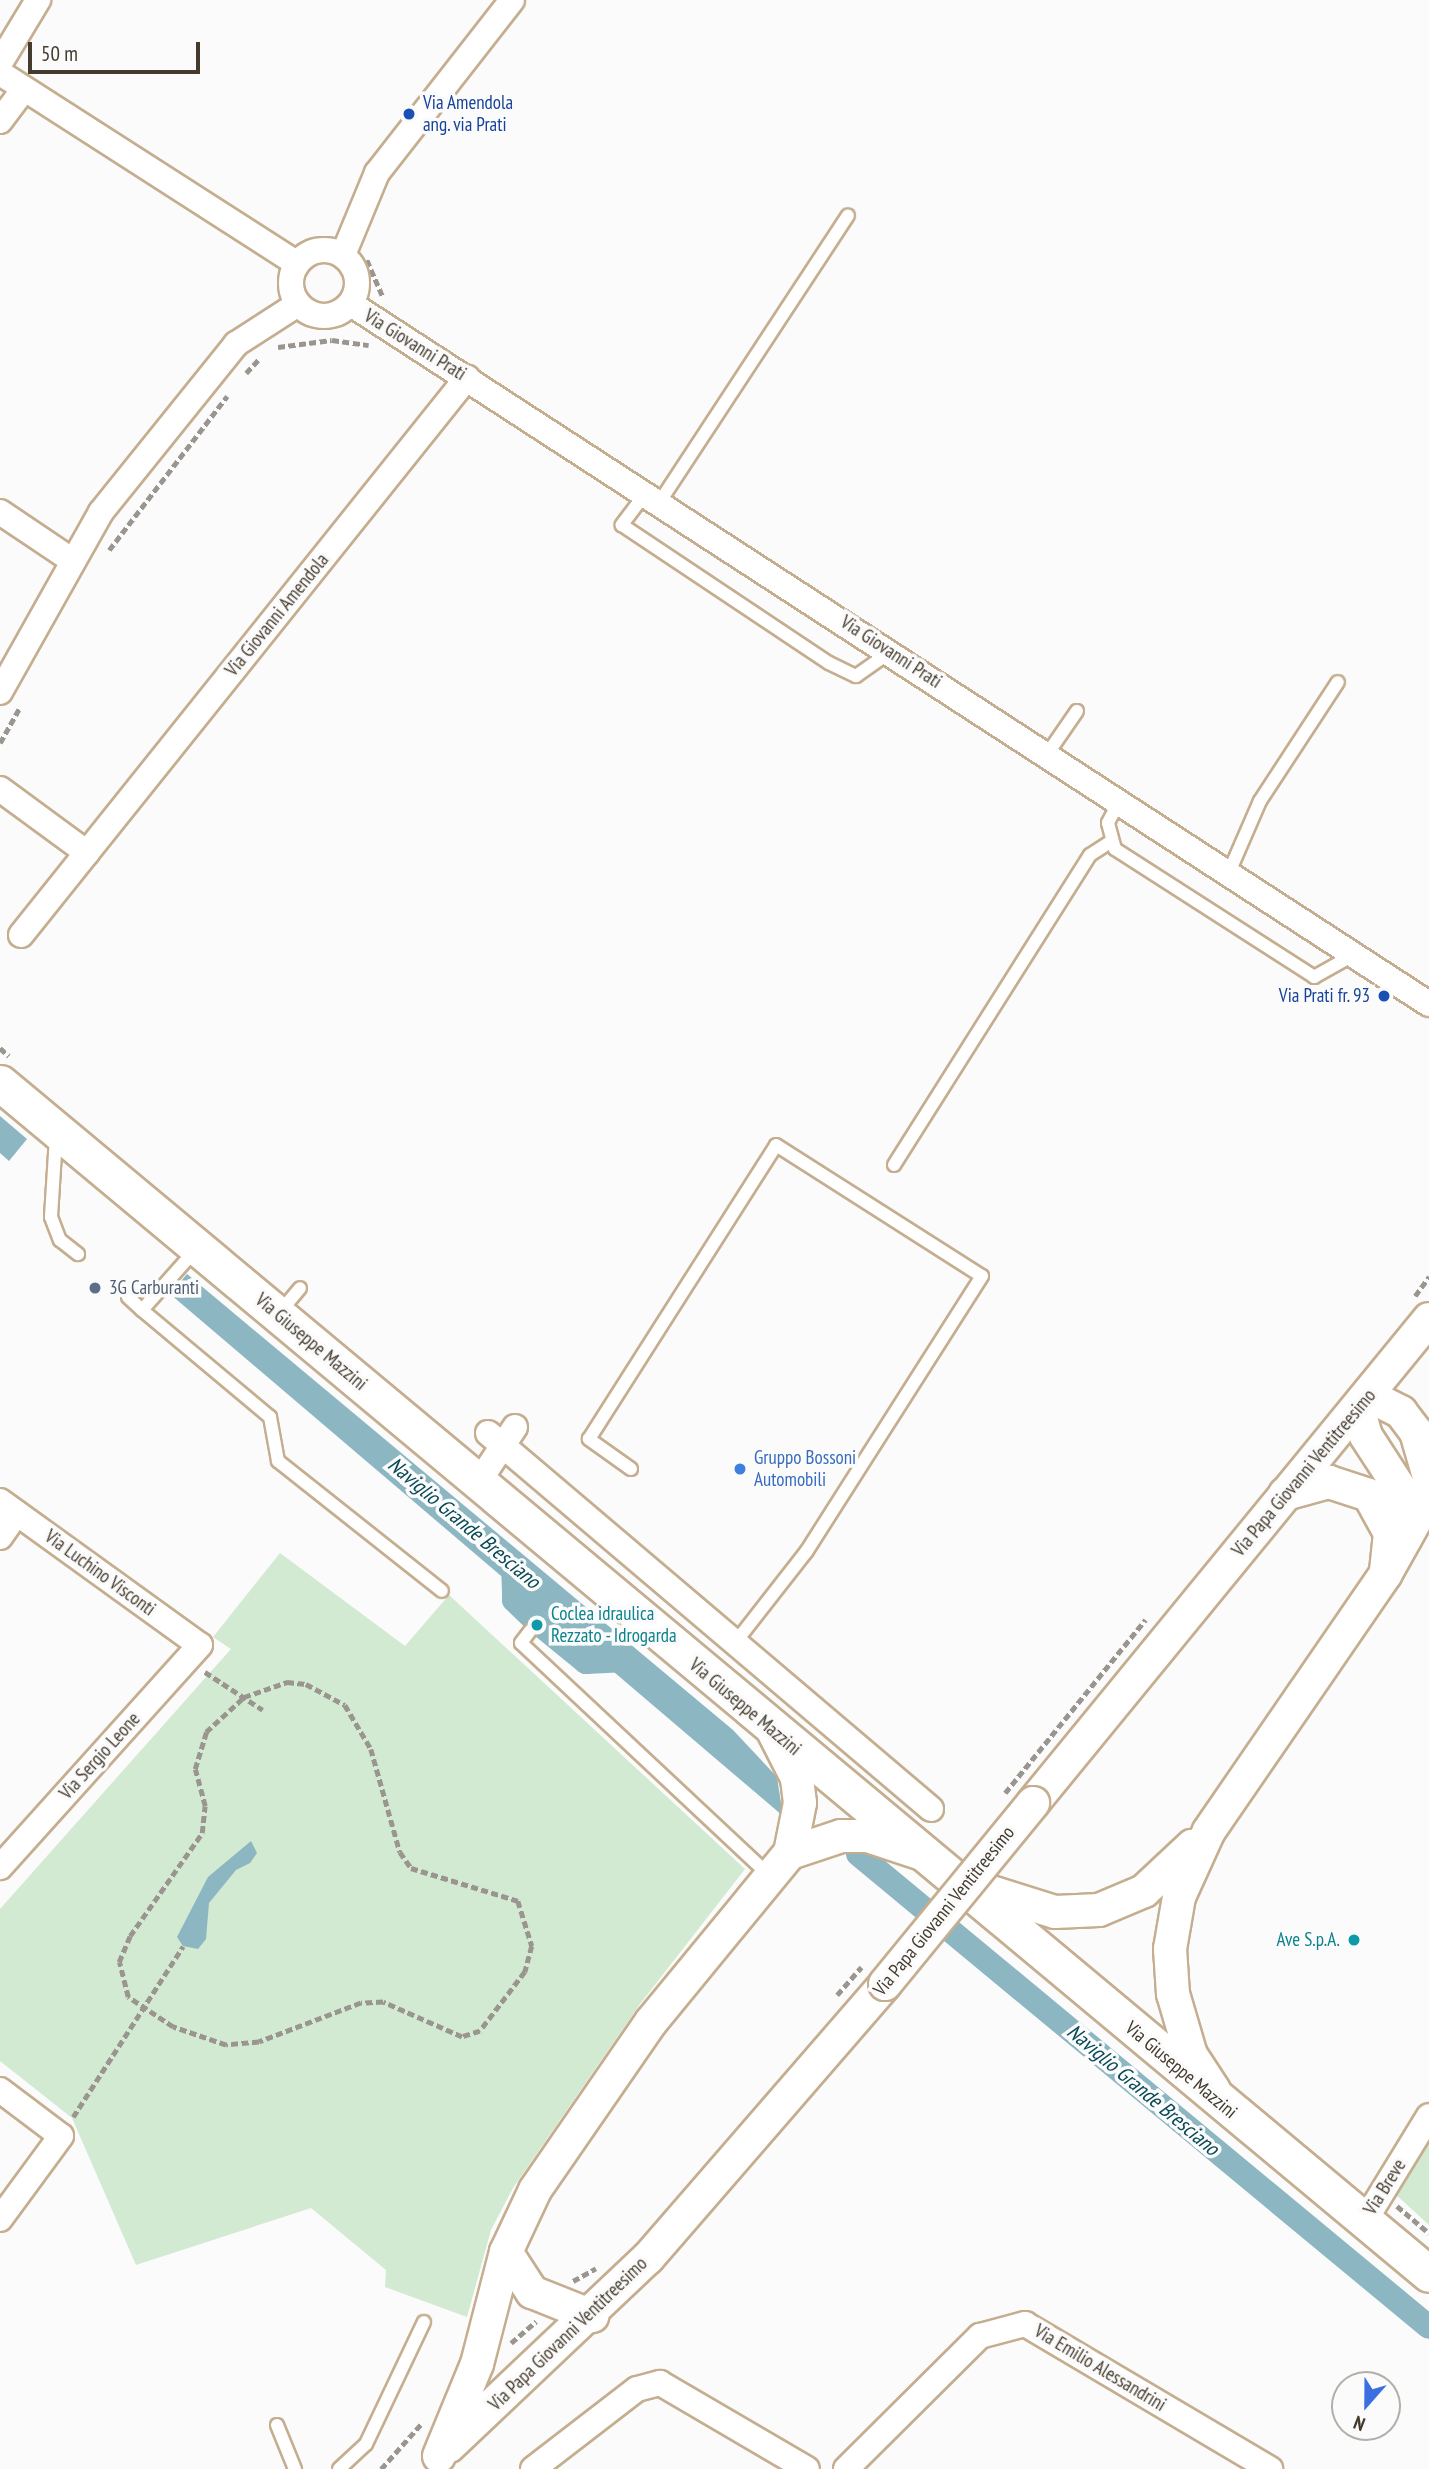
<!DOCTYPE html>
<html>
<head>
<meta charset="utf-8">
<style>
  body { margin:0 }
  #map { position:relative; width:1429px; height:2469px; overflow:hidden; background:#fbfbfb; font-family:"PT Sans Narrow",sans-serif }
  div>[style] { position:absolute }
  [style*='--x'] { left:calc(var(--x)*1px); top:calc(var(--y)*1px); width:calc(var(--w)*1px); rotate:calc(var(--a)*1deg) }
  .green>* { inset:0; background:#d2e9d2 }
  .water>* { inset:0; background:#8cb6c1 }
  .canal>* { height:24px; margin:-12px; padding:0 12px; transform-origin:12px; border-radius:12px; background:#8cb6c1 }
  .path>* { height:4.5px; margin-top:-2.25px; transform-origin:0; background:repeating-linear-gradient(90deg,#9a958f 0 7px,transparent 0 10.5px) }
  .roads { filter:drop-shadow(2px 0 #c5ae90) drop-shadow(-2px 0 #c5ae90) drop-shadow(0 2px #c5ae90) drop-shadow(0 -2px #c5ae90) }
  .service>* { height:12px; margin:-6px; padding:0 6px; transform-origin:6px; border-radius:6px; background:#fff }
  .minor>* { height:24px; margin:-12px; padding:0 12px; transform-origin:12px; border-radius:12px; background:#fff }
  .minor>.ring { margin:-12px; padding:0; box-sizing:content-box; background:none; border:24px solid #fff; border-radius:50% }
  .tertiary>* { height:32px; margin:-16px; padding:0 16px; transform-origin:16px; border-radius:16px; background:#fff }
  .secondary>* { height:35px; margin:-17.5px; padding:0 17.5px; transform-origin:17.5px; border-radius:17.5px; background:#fff }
  .bridges { filter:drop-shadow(2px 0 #c5ae90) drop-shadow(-2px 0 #c5ae90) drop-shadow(0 2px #c5ae90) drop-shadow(0 -2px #c5ae90) }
  .tertiary-bridge>* { height:32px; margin:-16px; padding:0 16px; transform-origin:16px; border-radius:16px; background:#fff }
  .dots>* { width:19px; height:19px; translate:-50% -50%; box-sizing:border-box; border:4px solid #fbfbfb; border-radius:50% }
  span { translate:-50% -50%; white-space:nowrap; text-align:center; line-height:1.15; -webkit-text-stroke:7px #fbfbfb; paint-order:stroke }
  .transit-label { font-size:19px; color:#164399 }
  .left { translate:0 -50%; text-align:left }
  .right { translate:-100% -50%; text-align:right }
  .street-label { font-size:19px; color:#443b2e }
  .service-label { font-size:19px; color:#4e5e75 }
  .shop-label { font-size:19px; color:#366cbe }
  .culture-label { font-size:19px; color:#0d838f }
  .water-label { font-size:21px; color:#084955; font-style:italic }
  .north { position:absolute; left:1331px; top:2371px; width:70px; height:70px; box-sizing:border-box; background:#fbfbfb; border:2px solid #b2aea9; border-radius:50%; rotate:201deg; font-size:19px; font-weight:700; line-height:28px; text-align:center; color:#443b2e }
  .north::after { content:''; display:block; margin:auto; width:24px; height:32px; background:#3b6fdf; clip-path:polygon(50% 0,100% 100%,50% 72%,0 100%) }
  .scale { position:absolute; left:28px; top:42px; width:172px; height:32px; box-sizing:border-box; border:4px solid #443b2e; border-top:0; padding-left:9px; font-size:21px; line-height:24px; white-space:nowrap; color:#443b2e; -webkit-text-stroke:5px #fbfbfb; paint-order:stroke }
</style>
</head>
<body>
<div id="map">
  <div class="green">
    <i style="clip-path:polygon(280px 1553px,405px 1646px,449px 1595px,745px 1869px,640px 2004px,513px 2188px,491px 2230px,467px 2317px,385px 2287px,386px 2270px,311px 2208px,136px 2265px,72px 2118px,0 2061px,0 1909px,231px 1649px,213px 1637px)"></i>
    <i style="clip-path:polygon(1429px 2136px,1429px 2225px,1393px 2192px)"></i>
  </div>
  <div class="water">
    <i style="clip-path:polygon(0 1116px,27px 1139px,9px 1161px,0 1153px)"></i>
    <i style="clip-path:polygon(187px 1274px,733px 1730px,777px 1777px,783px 1816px,170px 1294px)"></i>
    <i style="clip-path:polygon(251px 1841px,257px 1853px,250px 1863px,236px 1870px,209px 1903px,206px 1939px,198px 1949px,183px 1946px,177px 1937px,208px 1877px)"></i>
  </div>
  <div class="canal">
    <i style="--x:513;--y:1564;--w:36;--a:88"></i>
    <i style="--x:514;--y:1600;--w:33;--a:44"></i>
    <i style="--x:538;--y:1623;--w:62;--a:39.1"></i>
    <i style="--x:586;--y:1662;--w:41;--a:-2.8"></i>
    <i style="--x:858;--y:1854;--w:741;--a:39.64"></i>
  </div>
  <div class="path">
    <i style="--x:367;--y:260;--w:40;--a:66.6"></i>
    <i style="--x:278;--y:347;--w:54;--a:-7.4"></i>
    <i style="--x:332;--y:340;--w:37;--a:8"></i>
    <i style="--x:246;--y:373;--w:19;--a:-47"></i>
    <i style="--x:109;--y:550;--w:194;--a:-52.5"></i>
    <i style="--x:0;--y:743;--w:41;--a:-60.9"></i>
    <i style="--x:0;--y:1048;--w:12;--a:42"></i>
    <i style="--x:1415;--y:1296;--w:24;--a:-54"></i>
    <i style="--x:205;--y:1672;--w:69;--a:33.2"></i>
    <i style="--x:287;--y:1682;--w:19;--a:6"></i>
    <i style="--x:306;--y:1684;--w:44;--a:28.3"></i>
    <i style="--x:345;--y:1705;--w:51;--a:59.4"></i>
    <i style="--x:371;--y:1749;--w:107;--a:74.3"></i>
    <i style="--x:400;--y:1852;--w:19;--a:55"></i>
    <i style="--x:411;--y:1868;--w:112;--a:17.1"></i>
    <i style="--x:518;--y:1901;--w:47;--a:72.7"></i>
    <i style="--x:532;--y:1946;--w:27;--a:105"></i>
    <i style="--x:525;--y:1972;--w:74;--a:127.3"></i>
    <i style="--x:480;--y:2031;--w:19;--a:162"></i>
    <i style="--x:462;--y:2037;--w:86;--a:-156.1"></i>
    <i style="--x:383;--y:2002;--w:22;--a:177"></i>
    <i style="--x:361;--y:2003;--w:109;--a:159.1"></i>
    <i style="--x:259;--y:2042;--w:33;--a:175"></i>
    <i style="--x:226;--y:2045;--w:56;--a:-161.2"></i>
    <i style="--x:173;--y:2027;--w:54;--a:-146.3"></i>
    <i style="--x:128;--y:1997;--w:36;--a:-104"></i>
    <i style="--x:119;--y:1962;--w:28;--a:-67"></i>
    <i style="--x:130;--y:1936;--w:126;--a:-55"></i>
    <i style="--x:202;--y:1833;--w:27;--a:-84"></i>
    <i style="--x:205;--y:1806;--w:38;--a:-105"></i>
    <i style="--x:195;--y:1769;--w:39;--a:-73"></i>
    <i style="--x:206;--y:1732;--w:52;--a:-42.6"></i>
    <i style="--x:244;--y:1697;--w:46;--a:-19.2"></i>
    <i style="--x:1005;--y:1793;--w:223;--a:-51"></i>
    <i style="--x:837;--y:1995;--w:37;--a:-49"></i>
    <i style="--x:73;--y:2117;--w:203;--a:-57.2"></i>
    <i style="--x:1397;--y:2206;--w:42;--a:40.2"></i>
    <i style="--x:573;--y:2281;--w:26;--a:-29"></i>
    <i style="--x:511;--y:2343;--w:33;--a:-41"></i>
    <i style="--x:381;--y:2469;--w:62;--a:-48.3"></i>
  </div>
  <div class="roads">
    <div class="service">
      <i style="--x:645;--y:494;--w:39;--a:127"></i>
      <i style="--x:622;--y:525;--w:249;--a:33.7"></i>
      <i style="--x:829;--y:663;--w:30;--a:26"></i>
      <i style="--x:856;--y:676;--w:42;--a:-35.2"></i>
      <i style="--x:659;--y:503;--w:344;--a:-56.7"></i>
      <i style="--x:1048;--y:753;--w:51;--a:-55.4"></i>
      <i style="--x:1120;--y:800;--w:26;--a:118"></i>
      <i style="--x:1108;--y:823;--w:27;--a:75"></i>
      <i style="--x:1115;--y:849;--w:237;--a:32.7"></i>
      <i style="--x:1314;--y:977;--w:45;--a:-29.4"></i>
      <i style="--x:1230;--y:870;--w:75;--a:-66.5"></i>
      <i style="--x:1260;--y:801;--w:142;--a:-56.8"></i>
      <i style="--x:56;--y:1137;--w:80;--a:93.6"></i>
      <i style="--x:51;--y:1217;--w:25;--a:69"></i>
      <i style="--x:60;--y:1240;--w:23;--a:38"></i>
      <i style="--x:894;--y:1165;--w:367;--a:-57.7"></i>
      <i style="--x:1090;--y:855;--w:24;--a:-33"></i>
      <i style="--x:128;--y:1297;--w:19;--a:43"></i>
      <i style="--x:142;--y:1310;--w:83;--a:-48.4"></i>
      <i style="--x:142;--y:1310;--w:167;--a:39.9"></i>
      <i style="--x:270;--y:1417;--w:45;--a:79.7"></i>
      <i style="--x:278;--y:1461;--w:209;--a:38.4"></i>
      <i style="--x:280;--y:1312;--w:31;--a:-50"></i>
      <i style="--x:631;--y:1469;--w:52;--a:-144.5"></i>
      <i style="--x:589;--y:1439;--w:348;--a:-57.5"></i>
      <i style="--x:776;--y:1145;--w:244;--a:32.5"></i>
      <i style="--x:982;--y:1276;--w:327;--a:122.5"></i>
      <i style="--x:806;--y:1552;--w:115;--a:128"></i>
      <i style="--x:530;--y:1631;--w:15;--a:127"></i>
      <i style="--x:521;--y:1643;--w:341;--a:43.1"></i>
      <i style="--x:277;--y:2425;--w:48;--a:67.8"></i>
      <i style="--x:339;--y:2469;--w:37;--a:-43"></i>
      <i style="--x:366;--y:2444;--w:135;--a:-64.6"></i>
    </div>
    <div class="minor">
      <i style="--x:0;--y:63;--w:74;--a:-58.9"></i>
      <i style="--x:0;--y:73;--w:353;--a:32.7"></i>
      <i style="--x:0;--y:121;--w:40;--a:-53"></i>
      <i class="ring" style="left:291px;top:250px;width:42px;height:42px"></i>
      <i style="--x:343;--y:255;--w:89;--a:-67.5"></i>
      <i style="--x:377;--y:173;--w:219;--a:-52"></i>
      <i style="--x:351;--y:304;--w:1285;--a:33"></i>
      <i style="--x:0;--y:512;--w:84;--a:33.9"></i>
      <i style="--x:0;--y:692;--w:206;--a:-60.7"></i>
      <i style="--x:101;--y:512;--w:216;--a:-51.2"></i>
      <i style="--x:236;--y:344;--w:74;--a:-32.8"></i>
      <i style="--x:0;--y:789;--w:108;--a:36.3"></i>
      <i style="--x:21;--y:935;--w:714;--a:-51.32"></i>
      <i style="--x:488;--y:1433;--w:581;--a:40.32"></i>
      <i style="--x:478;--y:1483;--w:67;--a:-56.5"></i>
      <i style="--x:0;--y:1501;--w:246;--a:35.8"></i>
      <i style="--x:200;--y:1645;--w:299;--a:132"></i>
      <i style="--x:0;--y:1537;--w:29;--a:-55"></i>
      <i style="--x:0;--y:2090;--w:76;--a:37"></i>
      <i style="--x:61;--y:2136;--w:103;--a:126.3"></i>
      <i style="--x:1364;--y:2222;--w:124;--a:-58.5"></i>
      <i style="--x:533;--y:2469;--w:131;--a:-37.6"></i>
      <i style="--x:637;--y:2389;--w:24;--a:-15"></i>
      <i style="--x:660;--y:2383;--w:170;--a:30.3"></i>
      <i style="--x:846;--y:2469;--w:189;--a:-44.8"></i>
      <i style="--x:980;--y:2336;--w:47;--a:-14.9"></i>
      <i style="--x:1025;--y:2324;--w:285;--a:30.6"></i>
    </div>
    <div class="tertiary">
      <i style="--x:1358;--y:1408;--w:29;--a:74"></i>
      <i style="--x:1366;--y:1436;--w:72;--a:57"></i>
      <i style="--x:1405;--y:1496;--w:43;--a:90"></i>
      <i style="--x:1285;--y:1494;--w:46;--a:-15.3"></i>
      <i style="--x:1329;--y:1482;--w:42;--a:18"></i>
      <i style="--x:1369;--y:1495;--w:43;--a:61.1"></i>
      <i style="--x:1390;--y:1533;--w:36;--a:96"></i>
      <i style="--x:1033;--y:1803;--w:625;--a:-50.71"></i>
      <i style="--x:790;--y:1853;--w:54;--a:-18.4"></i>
      <i style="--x:841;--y:1836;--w:27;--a:0"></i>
      <i style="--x:868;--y:1836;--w:54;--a:18.4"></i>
      <i style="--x:969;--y:1885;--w:90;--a:17.4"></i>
      <i style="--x:1055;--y:1912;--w:44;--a:-2.6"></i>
      <i style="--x:1099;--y:1910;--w:49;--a:-22.9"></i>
      <i style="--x:1144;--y:1891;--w:66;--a:-43.2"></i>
      <i style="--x:1214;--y:2090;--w:42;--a:-123.3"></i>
      <i style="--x:1191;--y:2055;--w:64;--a:-106.4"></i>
      <i style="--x:1173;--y:1994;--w:45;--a:-93.8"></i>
      <i style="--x:1170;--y:1949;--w:53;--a:-80.2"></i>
      <i style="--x:1179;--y:1897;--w:72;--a:-65.6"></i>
      <i style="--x:1209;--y:1831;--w:311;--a:-55.5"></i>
      <i style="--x:1385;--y:1575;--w:86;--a:-60.8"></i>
      <i style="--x:1427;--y:1500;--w:23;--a:-85"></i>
      <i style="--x:1429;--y:1477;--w:47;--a:-106.1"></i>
      <i style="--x:1416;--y:1432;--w:25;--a:-127"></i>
      <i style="--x:1401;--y:1412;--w:37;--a:-153"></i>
      <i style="--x:506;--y:2252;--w:48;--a:57"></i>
      <i style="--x:532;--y:2292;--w:65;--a:21.8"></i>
      <i style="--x:449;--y:2446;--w:274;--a:-43.4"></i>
      <i style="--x:648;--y:2258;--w:362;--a:-49.1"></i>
      <i style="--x:439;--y:2456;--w:100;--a:-67.6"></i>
      <i style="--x:477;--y:2364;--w:116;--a:-75.5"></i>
      <i style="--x:506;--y:2252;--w:68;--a:-64.9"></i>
      <i style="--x:535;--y:2190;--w:204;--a:-55.4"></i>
      <i style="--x:651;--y:2022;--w:219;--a:-50.6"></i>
      <i style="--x:790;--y:1853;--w:51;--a:-78.7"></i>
      <i style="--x:800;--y:1803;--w:25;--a:-97"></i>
      <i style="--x:797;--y:1778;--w:53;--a:-117.1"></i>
    </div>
    <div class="secondary">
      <i style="--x:0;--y:1083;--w:1860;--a:39.81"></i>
    </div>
  </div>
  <div class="bridges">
    <div class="tertiary-bridge">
      <i style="--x:885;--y:1984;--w:234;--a:-50.7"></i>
    </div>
  </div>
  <div class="dots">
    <i style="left:409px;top:114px;background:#1a4fb4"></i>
    <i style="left:1384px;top:996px;background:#1a4fb4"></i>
    <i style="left:95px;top:1288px;background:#5c6f8a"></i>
    <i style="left:740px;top:1469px;background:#3f7fe0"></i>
    <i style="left:537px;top:1625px;background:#0f9aa8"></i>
    <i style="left:1354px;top:1940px;background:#0f9aa8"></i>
  </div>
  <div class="transit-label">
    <span class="left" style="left:423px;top:114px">Via Amendola<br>ang. via Prati</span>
    <span class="right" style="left:1370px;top:996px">Via Prati fr. 93</span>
  </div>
  <div class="street-label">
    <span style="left:415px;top:345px;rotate:32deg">Via Giovanni Prati</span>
    <span style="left:277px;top:615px;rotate:-51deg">Via Giovanni Amendola</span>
    <span style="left:891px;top:652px;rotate:33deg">Via Giovanni Prati</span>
    <span style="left:311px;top:1342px;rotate:40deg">Via Giuseppe Mazzini</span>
    <span style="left:1304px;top:1473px;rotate:-50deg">Via Papa Giovanni Ventitreesimo</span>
    <span style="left:100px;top:1573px;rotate:36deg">Via Luchino Visconti</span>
    <span style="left:745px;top:1707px;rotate:40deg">Via Giuseppe Mazzini</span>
    <span style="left:100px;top:1756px;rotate:-48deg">Via Sergio Leone</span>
    <span style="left:944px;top:1911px;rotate:-51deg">Via Papa Giovanni Ventitreesimo</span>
    <span style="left:1181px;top:2070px;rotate:40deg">Via Giuseppe Mazzini</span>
    <span style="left:1385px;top:2187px;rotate:-58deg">Via Breve</span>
    <span style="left:568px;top:2334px;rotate:-44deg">Via Papa Giovanni Ventitreesimo</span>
    <span style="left:1100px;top:2368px;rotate:31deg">Via Emilio Alessandrini</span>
  </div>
  <div class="service-label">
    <span class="left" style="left:109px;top:1288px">3G Carburanti</span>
  </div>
  <div class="shop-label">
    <span class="left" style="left:754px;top:1469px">Gruppo Bossoni<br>Automobili</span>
  </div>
  <div class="culture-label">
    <span class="left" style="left:551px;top:1625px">Coclea idraulica<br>Rezzato - Idrogarda</span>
    <span class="right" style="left:1340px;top:1940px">Ave S.p.A.</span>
  </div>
  <div class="water-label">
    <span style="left:464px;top:1523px;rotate:40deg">Naviglio Grande Bresciano</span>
    <span style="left:1143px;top:2090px;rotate:40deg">Naviglio Grande Bresciano</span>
  </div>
  <div class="north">N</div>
  <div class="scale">50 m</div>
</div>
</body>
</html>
